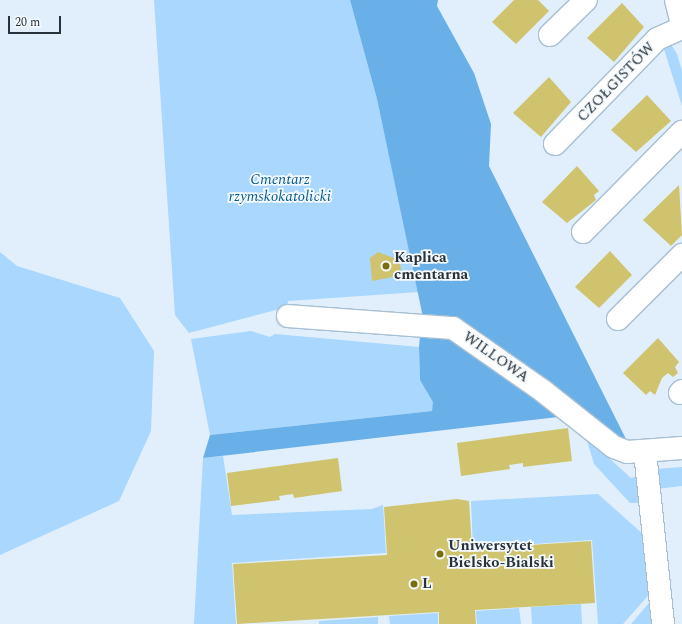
<!DOCTYPE html>
<html>
<head>
<meta charset="utf-8">
<style>
  body { margin:0 }
  #map { position:relative; width:682px; height:624px; overflow:hidden; background:#e0effb; font-family:Spectral,serif }
  div>[style] { position:absolute }
  [style*='--x'] { left:calc(var(--x)*1px); top:calc(var(--y)*1px); width:calc(var(--w)*1px); rotate:calc(var(--a)*1deg) }
  .green>* { inset:0; background:#a9d7fd }
  .forest>* { inset:0; background:#6ab0e8 }
  .building>* { inset:0; background:#cfc36e }
  .roads { filter:drop-shadow(1px 0 #a7bfd3) drop-shadow(-1px 0 #a7bfd3) drop-shadow(0 1px #a7bfd3) drop-shadow(0 -1px #a7bfd3) }
  .minor>* { height:22px; margin:-11px; padding:0 11px; transform-origin:11px; border-radius:11px; background:#fff }
  .dots>* { width:11px; height:11px; translate:-50% -50%; box-sizing:border-box; border:2px solid #f5fafe; border-radius:50% }
  span { translate:-50% -50%; white-space:nowrap; text-align:center; line-height:1.15; -webkit-text-stroke:3.5px #f5fafe; paint-order:stroke }
  .street-label { font-size:15px; color:#28323a }
  .park-label { font-size:15px; color:#045c8f; font-style:italic }
  .poi-label { font-size:15px; color:#28323a; font-weight:700 }
  .left { translate:0 -50%; text-align:left }
  .scale { position:absolute; left:8px; top:16px; width:53px; height:18px; box-sizing:border-box; border:2px solid #28323a; border-top:0; padding-left:5px; font-size:12px; line-height:14px; white-space:nowrap; color:#28323a; -webkit-text-stroke:3px #f5fafe; paint-order:stroke }
</style>
</head>
<body>
<div id="map">
  <div class="green">
    <i style="clip-path:polygon(154px 0,350px 0,377px 99px,419px 292px,288px 301px,287px 307px,189px 333px,175px 315px)"></i>
    <i style="clip-path:polygon(663px 46px,672px 46px,677px 54px,682px 71px,682px 106px)"></i>
    <i style="clip-path:polygon(0 252px,17px 266px,120px 298px,154px 351px,151px 431px,119px 501px,0 555px)"></i>
    <i style="clip-path:polygon(251px 331px,270px 337px,275px 334px,419px 347px,420px 380px,434px 402px,432px 411px,210px 435px,191px 339px)"></i>
    <i style="clip-path:polygon(586px 437px,611px 452px,610px 459px,631px 478px,641px 476px,638px 503px,630px 503px,594px 464px)"></i>
    <i style="clip-path:polygon(223px 456px,232px 515px,372px 509px,383px 505px,386px 553px,232px 563px,236px 624px,194px 624px,203px 458px)"></i>
    <i style="clip-path:polygon(682px 467px,682px 486px,656px 489px,656px 469px)"></i>
    <i style="clip-path:polygon(598px 494px,644px 535px,653px 590px,623px 624px,598px 624px,592px 540px,473px 548px,471px 501px)"></i>
    <i style="clip-path:polygon(654px 597px,657px 624px,631px 624px)"></i>
    <i style="clip-path:polygon(581px 604px,582px 624px,532px 624px,531px 607px)"></i>
    <i style="clip-path:polygon(519px 608px,521px 624px,477px 624px,476px 611px)"></i>
    <i style="clip-path:polygon(438px 613px,438px 624px,390px 624px,389px 616px)"></i>
    <i style="clip-path:polygon(378px 617px,378px 624px,319px 624px,319px 621px)"></i>
  </div>
  <div class="forest">
    <i style="clip-path:polygon(350px 0,438px 0,437px 6px,474px 73px,491px 124px,489px 166px,629px 445px,424px 322px,377px 99px)"></i>
    <i style="clip-path:polygon(440px 330px,567px 416px,203px 458px,210px 435px,432px 411px,433px 402px,420px 380px,419px 347px,420px 335px)"></i>
  </div>
  <div class="building">
    <i style="clip-path:polygon(514px 0,538px 0,549px 11px,516px 44px,492px 22px)"></i>
    <i style="clip-path:polygon(622px 3px,644px 27px,614px 62px,587px 38px)"></i>
    <i style="clip-path:polygon(549px 77px,571px 102px,541px 137px,513px 113px)"></i>
    <i style="clip-path:polygon(647px 95px,671px 121px,636px 152px,611px 130px)"></i>
    <i style="clip-path:polygon(577px 166px,599px 191px,594px 195px,596px 200px,567px 223px,542px 202px)"></i>
    <i style="clip-path:polygon(679px 185px,682px 235px,671px 246px,643px 220px)"></i>
    <i style="clip-path:polygon(610px 251px,632px 275px,599px 308px,575px 287px)"></i>
    <i style="clip-path:polygon(378px 252px,399px 260px,401px 269px,398px 276px,372px 281px,370px 258px)"></i>
    <i style="clip-path:polygon(658px 338px,679px 362px,675px 367px,678px 373px,673px 377px,668px 373px,662px 378px,655px 395px,650px 391px,646px 395px,623px 373px)"></i>
    <i style="clip-path:polygon(568px 428px,572px 461px,523px 467px,523px 463px,509px 465px,510px 469px,461px 476px,457px 443px)"></i>
    <i style="clip-path:polygon(338px 458px,342px 491px,294px 498px,293px 494px,279px 496px,280px 500px,231px 506px,227px 473px)"></i>
    <i style="clip-path:polygon(457px 499px,469px 501px,472px 549px,591px 541px,595px 603px,475px 610px,476px 624px,439px 624px,439px 612px,237px 624px,233px 564px,387px 555px,384px 507px)"></i>
  </div>
  <div class="roads">
    <div class="minor">
      <i style="--x:676;--y:0;--w:25;--a:76"></i>
      <i style="--x:550;--y:35;--w:50;--a:-44.2"></i>
      <i style="--x:555;--y:144;--w:146;--a:-45.8"></i>
      <i style="--x:657;--y:39;--w:27;--a:-24"></i>
      <i style="--x:583;--y:232;--w:141;--a:-45.3"></i>
      <i style="--x:288;--y:316;--w:165;--a:4.2"></i>
      <i style="--x:453;--y:328;--w:110;--a:35"></i>
      <i style="--x:543;--y:391;--w:90;--a:38.3"></i>
      <i style="--x:614;--y:447;--w:14;--a:21"></i>
      <i style="--x:627;--y:452;--w:55;--a:-4.2"></i>
      <i style="--x:618;--y:319;--w:91;--a:-45"></i>
      <i style="--x:680;--y:393;--w:3;--a:-45"></i>
      <i style="--x:645;--y:452;--w:173;--a:84"></i>
    </div>
  </div>
  <div class="dots">
    <i style="left:386px;top:266px;background:#7b6e0c"></i>
    <i style="left:440px;top:554px;background:#7b6e0c"></i>
    <i style="left:414px;top:584px;background:#7b6e0c"></i>
  </div>
  <div class="street-label">
    <span style="left:616px;top:82px;rotate:-46deg">CZOŁGISTÓW</span>
    <span style="left:496px;top:357px;rotate:35deg">WILLOWA</span>
  </div>
  <div class="park-label">
    <span style="left:280px;top:188px">Cmentarz<br>rzymskokatolicki</span>
  </div>
  <div class="poi-label">
    <span class="left" style="left:394px;top:266px">Kaplica<br>cmentarna</span>
    <span class="left" style="left:448px;top:554px">Uniwersytet<br>Bielsko-Bialski</span>
    <span class="left" style="left:422px;top:584px">L</span>
  </div>
  <div class="scale">20 m</div>
</div>
</body>
</html>
